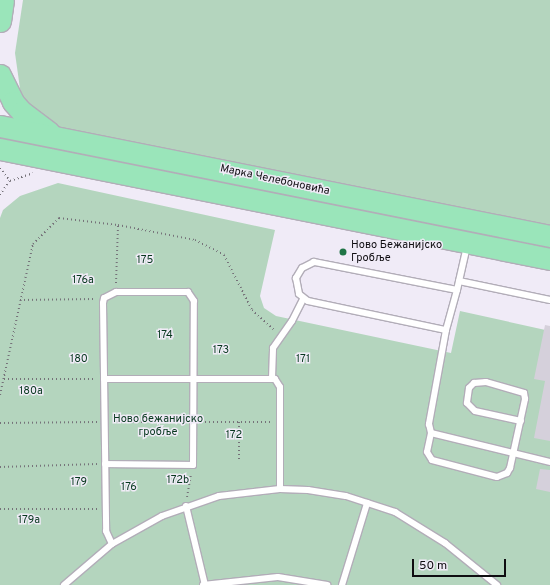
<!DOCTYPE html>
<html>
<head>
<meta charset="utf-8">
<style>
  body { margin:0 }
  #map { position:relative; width:550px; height:585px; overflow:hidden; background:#f0ebf7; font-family:Overpass,sans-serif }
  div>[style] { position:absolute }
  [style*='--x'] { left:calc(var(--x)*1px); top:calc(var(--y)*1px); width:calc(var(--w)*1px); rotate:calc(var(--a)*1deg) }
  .green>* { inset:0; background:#b4d5be }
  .building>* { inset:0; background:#d5d0db }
  .path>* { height:2px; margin-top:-1px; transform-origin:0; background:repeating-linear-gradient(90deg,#757279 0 1px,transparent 0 4px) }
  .roads { filter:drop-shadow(1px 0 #b2adb8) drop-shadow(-1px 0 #b2adb8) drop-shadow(0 1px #b2adb8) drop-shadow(0 -1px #b2adb8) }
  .lane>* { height:6px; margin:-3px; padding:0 3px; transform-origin:3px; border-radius:3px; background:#fff }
  .primary>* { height:21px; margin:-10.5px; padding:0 10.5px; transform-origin:10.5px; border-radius:10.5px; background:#9ae5ba }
  .dots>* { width:11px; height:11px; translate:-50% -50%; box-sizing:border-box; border:2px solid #f0ebf7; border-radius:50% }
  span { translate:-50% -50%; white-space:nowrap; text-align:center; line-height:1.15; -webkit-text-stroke:3px #f0ebf7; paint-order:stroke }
  .street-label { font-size:11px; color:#0f0d11 }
  .poi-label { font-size:11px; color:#0f0d11 }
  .left { translate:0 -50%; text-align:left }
  .park-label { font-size:11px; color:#07381e }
  .scale { position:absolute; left:412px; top:559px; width:94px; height:18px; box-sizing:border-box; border:2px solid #0f0d11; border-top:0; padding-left:5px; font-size:12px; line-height:14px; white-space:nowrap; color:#0f0d11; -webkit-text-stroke:3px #f0ebf7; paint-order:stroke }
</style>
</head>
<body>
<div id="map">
  <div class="green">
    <i style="clip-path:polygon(23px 0,550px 0,550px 235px,61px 129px,22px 103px,15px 53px)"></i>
    <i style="clip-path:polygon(58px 183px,275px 230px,260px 296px,264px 308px,276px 316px,451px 353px,460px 311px,550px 331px,550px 585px,0 585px,0 218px,3px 210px,20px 196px)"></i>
  </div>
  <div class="building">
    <i style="clip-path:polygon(545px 325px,550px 326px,550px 441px,534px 438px,545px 381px,534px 379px)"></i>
    <i style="clip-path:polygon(540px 469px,550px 470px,550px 492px,536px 489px)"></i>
  </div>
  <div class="path">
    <i style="--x:0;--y:168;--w:16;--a:52"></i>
    <i style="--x:10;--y:181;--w:24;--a:-19"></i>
    <i style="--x:0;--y:195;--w:17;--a:-57"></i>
    <i style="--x:116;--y:283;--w:58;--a:-88"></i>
    <i style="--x:118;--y:225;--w:78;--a:11"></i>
    <i style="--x:195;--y:240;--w:33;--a:27"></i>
    <i style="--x:224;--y:255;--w:62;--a:63"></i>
    <i style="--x:252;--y:310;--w:30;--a:42"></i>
    <i style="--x:20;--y:300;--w:74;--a:-0.8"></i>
    <i style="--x:4;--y:379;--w:91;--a:0"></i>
    <i style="--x:0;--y:395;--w:155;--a:-77.7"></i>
    <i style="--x:33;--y:244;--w:37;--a:-45"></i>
    <i style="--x:59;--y:218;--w:59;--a:6.8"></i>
    <i style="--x:113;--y:422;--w:72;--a:0"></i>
    <i style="--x:201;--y:422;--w:70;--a:0"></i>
    <i style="--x:0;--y:423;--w:97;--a:-0.6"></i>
    <i style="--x:239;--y:459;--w:37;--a:-90"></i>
    <i style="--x:0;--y:467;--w:97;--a:-1.8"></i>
    <i style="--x:187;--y:497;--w:23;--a:-80"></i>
    <i style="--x:0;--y:509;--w:97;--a:0"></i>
  </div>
  <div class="roads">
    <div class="lane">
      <i style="--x:459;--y:281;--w:93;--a:11.8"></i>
      <i style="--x:457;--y:290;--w:146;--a:-168.9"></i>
      <i style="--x:314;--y:262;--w:13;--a:153"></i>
      <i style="--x:302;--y:268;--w:12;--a:121"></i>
      <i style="--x:296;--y:278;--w:16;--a:79"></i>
      <i style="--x:299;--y:294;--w:11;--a:38"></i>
      <i style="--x:308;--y:301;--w:141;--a:11.9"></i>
      <i style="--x:446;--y:330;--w:41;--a:-74.6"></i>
      <i style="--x:457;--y:290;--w:45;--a:-77.2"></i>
      <i style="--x:446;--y:330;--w:96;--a:100.3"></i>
      <i style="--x:429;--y:424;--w:9;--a:77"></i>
      <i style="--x:431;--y:433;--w:122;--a:13.7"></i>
      <i style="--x:272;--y:378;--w:30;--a:-88"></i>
      <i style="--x:273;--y:348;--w:33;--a:-55"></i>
      <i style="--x:292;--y:321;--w:25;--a:-63"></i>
      <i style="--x:104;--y:379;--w:171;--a:0"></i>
      <i style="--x:275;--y:379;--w:9;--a:58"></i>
      <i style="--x:280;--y:387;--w:102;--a:90"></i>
      <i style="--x:431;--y:433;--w:19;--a:102"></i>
      <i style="--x:427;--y:452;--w:9;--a:58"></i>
      <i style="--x:432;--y:460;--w:67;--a:14.7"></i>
      <i style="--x:497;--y:477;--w:11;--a:-22"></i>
      <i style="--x:507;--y:473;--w:6;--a:-59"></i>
      <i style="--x:510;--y:468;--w:71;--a:-77.7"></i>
      <i style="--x:525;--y:399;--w:6;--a:-99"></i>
      <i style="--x:524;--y:393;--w:40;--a:-164"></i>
      <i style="--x:486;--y:382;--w:12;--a:175"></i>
      <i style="--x:474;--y:383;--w:7;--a:135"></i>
      <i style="--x:469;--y:388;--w:15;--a:98"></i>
      <i style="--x:467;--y:403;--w:11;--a:45"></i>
      <i style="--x:475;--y:411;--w:47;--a:12.3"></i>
      <i style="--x:105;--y:464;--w:88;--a:0.7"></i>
      <i style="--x:193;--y:465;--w:164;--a:-89.7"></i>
      <i style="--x:194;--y:301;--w:11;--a:-124"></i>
      <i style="--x:188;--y:292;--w:72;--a:180"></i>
      <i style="--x:116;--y:292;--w:13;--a:153"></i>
      <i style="--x:104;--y:298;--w:5;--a:101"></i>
      <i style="--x:103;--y:303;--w:228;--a:89.2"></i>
      <i style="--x:106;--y:531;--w:14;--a:65"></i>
      <i style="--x:186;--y:506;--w:81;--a:76.5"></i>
      <i style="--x:64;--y:585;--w:63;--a:-40.5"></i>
      <i style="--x:112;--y:544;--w:57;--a:-29.2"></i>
      <i style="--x:162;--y:516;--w:60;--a:-19.3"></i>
      <i style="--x:219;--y:496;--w:61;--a:-6.5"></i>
      <i style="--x:280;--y:489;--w:28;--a:2"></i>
      <i style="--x:308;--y:490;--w:38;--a:9"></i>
      <i style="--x:346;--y:496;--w:52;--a:18.1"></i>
      <i style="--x:395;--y:512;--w:59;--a:31.8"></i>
      <i style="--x:445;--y:543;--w:67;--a:38.9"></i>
      <i style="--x:203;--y:585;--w:75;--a:-6.1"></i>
      <i style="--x:278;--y:577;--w:50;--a:9.3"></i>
      <i style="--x:342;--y:585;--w:86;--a:-73"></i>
    </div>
    <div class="primary">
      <i style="--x:0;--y:21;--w:21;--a:-82"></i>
      <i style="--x:0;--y:75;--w:30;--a:64"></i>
      <i style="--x:13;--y:102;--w:13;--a:48"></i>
      <i style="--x:22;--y:112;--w:34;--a:37"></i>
      <i style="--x:0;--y:126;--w:561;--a:11.31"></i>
      <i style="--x:0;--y:149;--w:561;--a:11.31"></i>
    </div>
  </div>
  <div class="dots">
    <i style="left:343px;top:252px;background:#1f7446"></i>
  </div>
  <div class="street-label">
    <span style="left:275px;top:180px;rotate:12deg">Марка Челебоновића</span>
  </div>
  <div class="poi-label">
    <span class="left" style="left:351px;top:252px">Ново Бежанијско<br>Гробље</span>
  </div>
  <div class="park-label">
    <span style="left:145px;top:260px">175</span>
    <span style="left:83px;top:280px">176a</span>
    <span style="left:165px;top:335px">174</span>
    <span style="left:221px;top:350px">173</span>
    <span style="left:79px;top:359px">180</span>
    <span style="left:303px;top:359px">171</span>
    <span style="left:31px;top:391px">180a</span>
    <span style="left:158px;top:426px">Ново бежанијско<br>гробље</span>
    <span style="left:234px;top:435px">172</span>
    <span style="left:178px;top:480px">172b</span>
    <span style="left:79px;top:482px">179</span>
    <span style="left:129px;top:487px">176</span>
    <span style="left:29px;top:520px">179a</span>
  </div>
  <div class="scale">50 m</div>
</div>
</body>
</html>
